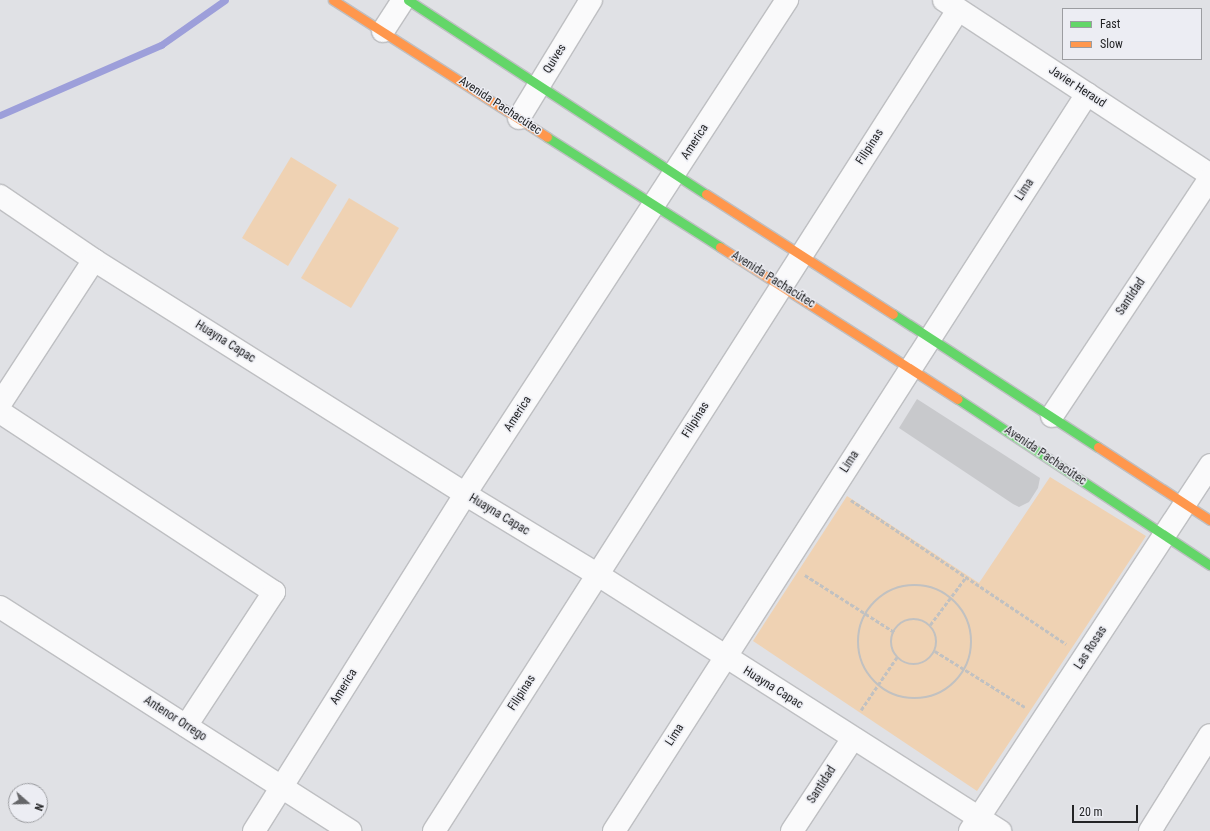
<!DOCTYPE html>
<html>
<head>
<meta charset="utf-8">
<style>
  body { margin:0 }
  #map { position:relative; width:1210px; height:831px; overflow:hidden; background:#e0e1e5; font-family:"Roboto Condensed",sans-serif }
  div>[style] { position:absolute }
  [style*='--x'] { left:calc(var(--x)*1px); top:calc(var(--y)*1px); width:calc(var(--w)*1px); rotate:calc(var(--a)*1deg) }
  .green>* { inset:0; background:#efd2b3 }
  .stream>* { height:7px; margin:-3.5px; padding:0 3.5px; transform-origin:3.5px; border-radius:3.5px; background:#9d9fda }
  .building>* { inset:0; background:#c8c9cc }
  .path>* { height:2.5px; margin-top:-1.25px; transform-origin:0; background:repeating-linear-gradient(90deg,#c1c1c1 0 4px,transparent 0 6px) }
  .path>.ring { margin:-1.25px; padding:0; box-sizing:content-box; background:none; border:2.5px solid #c1c1c1; border-radius:50% }
  .roads { filter:drop-shadow(1px 0 #bebfc2) drop-shadow(-1px 0 #bebfc2) drop-shadow(0 1px #bebfc2) drop-shadow(0 -1px #bebfc2) }
  .street>* { height:22px; margin:-11px; padding:0 11px; transform-origin:11px; border-radius:11px; background:#fafafb }
  .fast>* { height:9px; margin:-4.5px; padding:0 4.5px; transform-origin:4.5px; border-radius:4.5px; background:#63d668 }
  .slow>* { height:9px; margin:-4.5px; padding:0 4.5px; transform-origin:4.5px; border-radius:4.5px; background:#ff974d }
  span { translate:-50% -50%; white-space:nowrap; text-align:center; line-height:1.15; -webkit-text-stroke:3px #ecedf3; paint-order:stroke }
  .street-label { font-size:12px; color:#232426 }
  .legend { position:absolute; left:1062px; top:8px; width:140px; height:52px; box-sizing:border-box; background:#ecedf3; border:1px solid #9c9da1; margin:0; padding:5px 7px; list-style:none; font-size:12px; color:#232426 }
  .legend li { display:flex; align-items:center; gap:8px; height:20px }
  .legend b { width:20px; border:1px solid #9c9da1 }
  .north { position:absolute; left:8px; top:783px; width:40px; height:40px; box-sizing:border-box; background:#ecedf3; border:1px solid #9c9da1; border-radius:50%; rotate:110deg; font-size:11px; font-weight:700; line-height:16px; text-align:center; color:#232426 }
  .north::after { content:''; display:block; margin:auto; width:14px; height:18px; background:#656669; clip-path:polygon(50% 0,100% 100%,50% 72%,0 100%) }
  .scale { position:absolute; left:1072px; top:805px; width:66px; height:18px; box-sizing:border-box; border:2px solid #232426; border-top:0; padding-left:5px; font-size:12px; line-height:14px; white-space:nowrap; color:#232426; -webkit-text-stroke:3px #ecedf3; paint-order:stroke }
</style>
</head>
<body>
<div id="map">
  <div class="green">
    <i style="clip-path:polygon(291px 157px,337px 185px,288px 266px,242px 238px)"></i>
    <i style="clip-path:polygon(349px 198px,399px 228px,351px 308px,301px 278px)"></i>
    <i style="clip-path:polygon(1050px 477px,1146px 536px,977px 791px,753px 641px,847px 496px,979px 583px)"></i>
  </div>
  <div class="stream">
    <i style="--x:0;--y:115;--w:176;--a:-23.5"></i>
    <i style="--x:161;--y:45;--w:78;--a:-35.1"></i>
  </div>
  <div class="building">
    <i style="clip-path:polygon(917px 399px,1040px 478px,1038px 488px,1029px 502px,1019px 507px,1013px 504px,899px 428px)"></i>
  </div>
  <div class="path">
    <i style="--x:851;--y:500;--w:259;--a:33.8"></i>
    <i style="--x:805;--y:575;--w:106;--a:32.6"></i>
    <i class="ring" style="left:858px;top:585px;width:111.5px;height:111.5px"></i>
    <i class="ring" style="left:891px;top:619px;width:43.5px;height:43.5px"></i>
    <i style="--x:930;--y:625;--w:60;--a:-53.1"></i>
    <i style="--x:935;--y:651;--w:106;--a:31.9"></i>
    <i style="--x:861;--y:710;--w:64;--a:-55.8"></i>
  </div>
  <div class="roads">
    <div class="street">
      <i style="--x:944;--y:0;--w:318;--a:33.3"></i>
      <i style="--x:383;--y:31;--w:37;--a:-57"></i>
      <i style="--x:519;--y:118;--w:138;--a:-58.6"></i>
      <i style="--x:0;--y:196;--w:114;--a:34.2"></i>
      <i style="--x:94;--y:260;--w:439;--a:32.2"></i>
      <i style="--x:465;--y:494;--w:156;--a:31.3"></i>
      <i style="--x:598;--y:575;--w:477;--a:32.5"></i>
      <i style="--x:0;--y:404;--w:172;--a:-56.9"></i>
      <i style="--x:0;--y:412;--w:328;--a:33.3"></i>
      <i style="--x:274;--y:592;--w:160;--a:123.3"></i>
      <i style="--x:1052;--y:416;--w:286;--a:-56.4"></i>
      <i style="--x:0;--y:607;--w:416;--a:32.6"></i>
      <i style="--x:254;--y:831;--w:398;--a:-57.9"></i>
      <i style="--x:465;--y:494;--w:590;--a:-56.9"></i>
      <i style="--x:434;--y:831;--w:974;--a:-57.45"></i>
      <i style="--x:614;--y:831;--w:876;--a:-57.31"></i>
      <i style="--x:792;--y:831;--w:111;--a:-56.7"></i>
      <i style="--x:970;--y:831;--w:438;--a:-56.7"></i>
      <i style="--x:1150;--y:831;--w:113;--a:-58"></i>
    </div>
    <div class="fast">
      <i style="--x:408;--y:0;--w:356;--a:33.1"></i>
      <i style="--x:547;--y:137;--w:205;--a:32.4"></i>
      <i style="--x:893;--y:314;--w:244;--a:33"></i>
      <i style="--x:958;--y:399;--w:302;--a:33.4"></i>
    </div>
    <div class="slow">
      <i style="--x:333;--y:0;--w:254;--a:32.6"></i>
      <i style="--x:706;--y:194;--w:222;--a:32.7"></i>
      <i style="--x:720;--y:247;--w:282;--a:32.6"></i>
      <i style="--x:1098;--y:447;--w:134;--a:33.1"></i>
    </div>
  </div>
  <div class="street-label">
    <span style="left:555px;top:59px;rotate:-58deg">Quives</span>
    <span style="left:1077px;top:87px;rotate:33deg">Javier Heraud</span>
    <span style="left:500px;top:106px;rotate:33deg">Avenida Pachacútec</span>
    <span style="left:695px;top:142px;rotate:-57deg">America</span>
    <span style="left:870px;top:147px;rotate:-57deg">Filipinas</span>
    <span style="left:1025px;top:190px;rotate:-57deg">Lima</span>
    <span style="left:773px;top:280px;rotate:32deg">Avenida Pachacútec</span>
    <span style="left:1131px;top:297px;rotate:-56deg">Santidad</span>
    <span style="left:225px;top:342px;rotate:32deg">Huayna Capac</span>
    <span style="left:518px;top:414px;rotate:-57deg">America</span>
    <span style="left:696px;top:420px;rotate:-58deg">Filipinas</span>
    <span style="left:1045px;top:456px;rotate:34deg">Avenida Pachacútec</span>
    <span style="left:850px;top:462px;rotate:-57deg">Lima</span>
    <span style="left:499px;top:515px;rotate:31deg">Huayna Capac</span>
    <span style="left:1091px;top:648px;rotate:-57deg">Las Rosas</span>
    <span style="left:344px;top:687px;rotate:-58deg">America</span>
    <span style="left:773px;top:688px;rotate:32deg">Huayna Capac</span>
    <span style="left:522px;top:693px;rotate:-57deg">Filipinas</span>
    <span style="left:175px;top:719px;rotate:33deg">Antenor Orrego</span>
    <span style="left:675px;top:735px;rotate:-57deg">Lima</span>
    <span style="left:822px;top:785px;rotate:-57deg">Santidad</span>
  </div>
  <ul class="legend">
  <li><b style="height:5px;background:#63d668"></b>Fast</li>
  <li><b style="height:5px;background:#ff974d"></b>Slow</li>
  </ul>
  <div class="north">N</div>
  <div class="scale">20 m</div>
</div>
</body>
</html>
